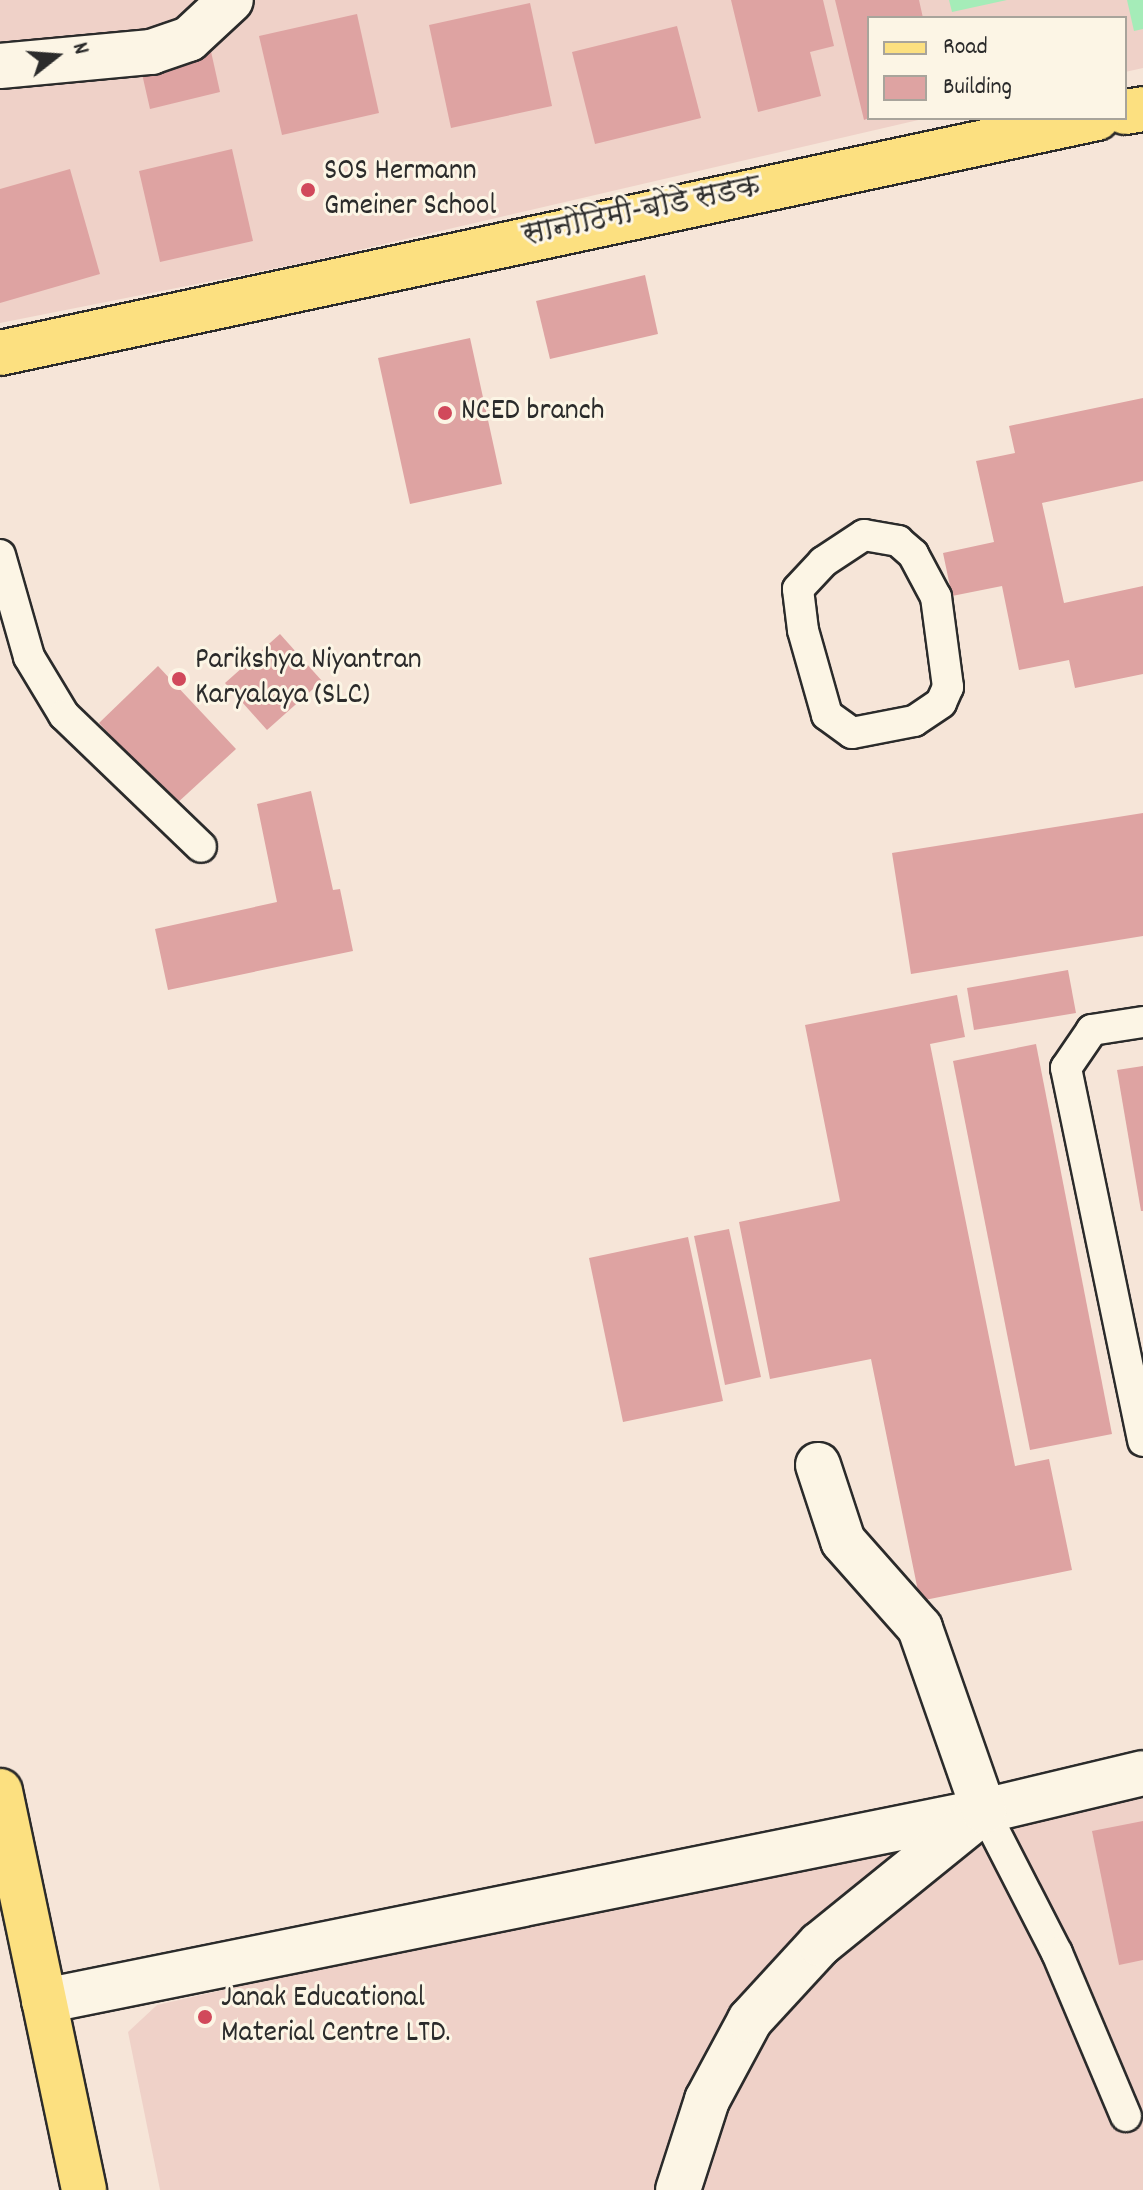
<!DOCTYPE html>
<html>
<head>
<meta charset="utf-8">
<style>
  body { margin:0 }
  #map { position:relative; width:1143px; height:2190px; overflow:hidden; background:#f6e5d8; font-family:Dekko,"Playpen Sans Deva",sans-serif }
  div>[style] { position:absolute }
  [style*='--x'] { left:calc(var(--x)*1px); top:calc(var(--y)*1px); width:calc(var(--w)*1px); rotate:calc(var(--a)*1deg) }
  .built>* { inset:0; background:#efd1c8 }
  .green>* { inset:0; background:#a5ecb8 }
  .building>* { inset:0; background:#dea3a2 }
  .roads { filter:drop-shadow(2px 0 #2b2b2b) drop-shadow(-2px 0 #2b2b2b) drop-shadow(0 2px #2b2b2b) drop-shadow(0 -2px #2b2b2b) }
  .lane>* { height:30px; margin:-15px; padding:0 15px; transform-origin:15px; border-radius:15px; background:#fcf5e5 }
  .street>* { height:44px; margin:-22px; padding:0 22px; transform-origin:22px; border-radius:22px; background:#fcf5e5 }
  .primary>* { height:44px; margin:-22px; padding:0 22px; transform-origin:22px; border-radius:22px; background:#fce080 }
  .dots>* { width:22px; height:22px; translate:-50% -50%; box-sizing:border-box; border:4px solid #fcf5e5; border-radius:50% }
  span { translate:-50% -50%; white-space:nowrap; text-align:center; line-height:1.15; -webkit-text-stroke:6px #fcf5e5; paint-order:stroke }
  .poi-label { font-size:30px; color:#2b2b2b }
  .left { translate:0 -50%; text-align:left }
  .street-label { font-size:30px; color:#2b2b2b }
  .legend { position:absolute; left:867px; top:16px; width:260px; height:104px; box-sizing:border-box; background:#fcf5e5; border:2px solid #a8a49b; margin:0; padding:10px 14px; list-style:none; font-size:24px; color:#2b2b2b }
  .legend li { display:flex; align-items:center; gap:16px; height:40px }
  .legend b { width:40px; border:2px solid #a8a49b }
  .north { position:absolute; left:16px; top:16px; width:80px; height:80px; -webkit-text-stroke:6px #fcf5e5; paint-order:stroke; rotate:73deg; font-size:22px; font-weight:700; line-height:32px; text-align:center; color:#2b2b2b }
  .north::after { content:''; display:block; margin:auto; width:28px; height:36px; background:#2b2b2b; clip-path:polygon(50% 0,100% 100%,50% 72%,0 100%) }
</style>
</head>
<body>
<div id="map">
  <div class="built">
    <i style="clip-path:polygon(0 0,1143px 0,1143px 68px,1125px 72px,1125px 18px,869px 18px,869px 118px,927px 118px,307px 262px,0 323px)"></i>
    <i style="clip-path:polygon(1143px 1780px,1143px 2190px,160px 2190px,128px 2032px,157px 2005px)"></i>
  </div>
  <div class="green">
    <i style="clip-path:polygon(949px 0,1007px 0,952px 12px)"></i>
    <i style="clip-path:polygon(1127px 0,1143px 0,1143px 29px,1134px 31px)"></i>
  </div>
  <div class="building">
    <i style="clip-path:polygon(731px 0,823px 0,834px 46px,810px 52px,821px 96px,758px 112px)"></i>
    <i style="clip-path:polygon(835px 0,919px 0,923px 18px,869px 18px,869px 118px,864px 120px)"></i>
    <i style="clip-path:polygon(530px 3px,552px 106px,451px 128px,429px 25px)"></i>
    <i style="clip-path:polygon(357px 14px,379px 113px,282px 135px,259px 36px)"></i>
    <i style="clip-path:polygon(677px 26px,701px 118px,595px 144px,572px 52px)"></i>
    <i style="clip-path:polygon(210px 47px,220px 92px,150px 109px,140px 65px)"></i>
    <i style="clip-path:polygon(232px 149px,253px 241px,160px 262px,139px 171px)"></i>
    <i style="clip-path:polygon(70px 169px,100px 274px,0 303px,0 189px)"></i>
    <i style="clip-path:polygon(645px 275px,658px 334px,550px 359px,536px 301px)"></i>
    <i style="clip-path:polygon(470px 338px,502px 484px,410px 504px,378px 358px)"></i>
    <i style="clip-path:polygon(1143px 398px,1143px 481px,1042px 503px,1064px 603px,1143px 586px,1143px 674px,1075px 688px,1069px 660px,1019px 670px,1002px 586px,952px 596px,943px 553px,994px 542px,976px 461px,1015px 453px,1009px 426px)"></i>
    <i style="clip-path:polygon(280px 634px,322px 681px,267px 730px,225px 683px)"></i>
    <i style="clip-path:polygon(158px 666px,236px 749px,175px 805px,99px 723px)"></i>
    <i style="clip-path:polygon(311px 791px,333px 890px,340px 889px,353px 951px,168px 990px,155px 929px,277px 902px,257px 804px)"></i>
    <i style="clip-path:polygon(1143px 813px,1143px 936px,911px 974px,892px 853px)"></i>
    <i style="clip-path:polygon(1068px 970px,1076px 1013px,974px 1030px,967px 988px)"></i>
    <i style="clip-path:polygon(957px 995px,965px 1037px,930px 1044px,1015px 1466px,1049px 1459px,1072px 1570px,920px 1601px,871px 1359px,770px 1379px,739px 1222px,840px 1201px,805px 1025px)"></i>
    <i style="clip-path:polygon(1036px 1044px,1112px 1434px,1030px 1450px,953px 1061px)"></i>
    <i style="clip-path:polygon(1143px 1066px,1143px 1211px,1141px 1211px,1117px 1070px)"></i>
    <i style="clip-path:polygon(729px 1229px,761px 1377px,725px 1385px,694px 1236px)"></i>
    <i style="clip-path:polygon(688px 1237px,723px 1401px,623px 1422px,589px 1258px)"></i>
    <i style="clip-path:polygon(1143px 1821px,1143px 1960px,1119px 1965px,1092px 1831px)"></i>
  </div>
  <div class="roads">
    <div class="lane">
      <i style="--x:864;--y:535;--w:35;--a:10"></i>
      <i style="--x:898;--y:541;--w:20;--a:41"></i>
      <i style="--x:913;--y:554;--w:49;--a:61.9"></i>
      <i style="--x:936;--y:597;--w:91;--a:82.4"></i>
      <i style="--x:948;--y:687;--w:17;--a:114"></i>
      <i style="--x:941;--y:703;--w:32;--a:146"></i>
      <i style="--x:914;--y:721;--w:63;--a:169"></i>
      <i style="--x:852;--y:733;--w:31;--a:-144"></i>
      <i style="--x:827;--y:715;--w:88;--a:-105.8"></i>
      <i style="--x:803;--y:630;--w:41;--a:-97"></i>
      <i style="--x:798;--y:589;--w:37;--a:-47"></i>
      <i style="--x:823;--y:562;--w:49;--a:-33.4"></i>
      <i style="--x:0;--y:555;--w:106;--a:74.1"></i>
      <i style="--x:29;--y:657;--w:68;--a:58.9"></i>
      <i style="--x:64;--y:715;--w:190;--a:43.9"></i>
      <i style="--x:1143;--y:1022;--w:52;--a:171.1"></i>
      <i style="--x:1092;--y:1030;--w:46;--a:124.4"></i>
      <i style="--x:1066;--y:1068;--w:381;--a:78.3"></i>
      <i style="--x:984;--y:1811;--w:160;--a:62.8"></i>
      <i style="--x:1057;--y:1953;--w:177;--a:67.1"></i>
    </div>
    <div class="street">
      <i style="--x:0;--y:66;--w:152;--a:-5.3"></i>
      <i style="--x:151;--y:52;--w:40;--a:-18.9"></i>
      <i style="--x:189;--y:39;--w:57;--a:-42.9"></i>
      <i style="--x:44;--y:2001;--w:959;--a:-11.43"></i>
      <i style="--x:984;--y:1811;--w:163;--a:-13.4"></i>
      <i style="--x:678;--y:2190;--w:95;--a:-72.1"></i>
      <i style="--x:707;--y:2100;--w:91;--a:-61.7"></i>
      <i style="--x:750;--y:2020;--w:103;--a:-47.4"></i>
      <i style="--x:820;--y:1944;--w:211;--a:-39"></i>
      <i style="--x:984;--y:1811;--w:194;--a:-109.3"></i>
      <i style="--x:920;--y:1628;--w:116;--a:-131.5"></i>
      <i style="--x:843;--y:1541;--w:80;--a:-108.2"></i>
    </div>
    <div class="primary">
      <i style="--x:1125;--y:112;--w:18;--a:-9"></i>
      <i style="--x:0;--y:353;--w:1122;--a:-12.09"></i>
      <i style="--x:0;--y:1791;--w:408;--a:78.1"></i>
    </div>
  </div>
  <div class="dots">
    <i style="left:308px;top:190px;background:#d1495b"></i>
    <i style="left:445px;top:413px;background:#d1495b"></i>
    <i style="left:179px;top:679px;background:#d1495b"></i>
    <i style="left:205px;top:2017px;background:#d1495b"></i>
  </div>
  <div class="poi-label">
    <span class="left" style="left:324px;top:190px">SOS Hermann<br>Gmeiner School</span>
    <span class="left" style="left:461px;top:413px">NCED branch</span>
    <span class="left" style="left:195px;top:679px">Parikshya Niyantran<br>Karyalaya (SLC)</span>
    <span class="left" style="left:221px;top:2017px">Janak Educational<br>Material Centre LTD.</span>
  </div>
  <div class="street-label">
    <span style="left:642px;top:213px;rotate:-12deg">सानोठिमी-बोडे सडक</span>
  </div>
  <ul class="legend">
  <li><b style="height:10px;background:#fce080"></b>Road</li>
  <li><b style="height:22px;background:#dea3a2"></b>Building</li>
  </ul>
  <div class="north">N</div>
</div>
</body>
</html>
